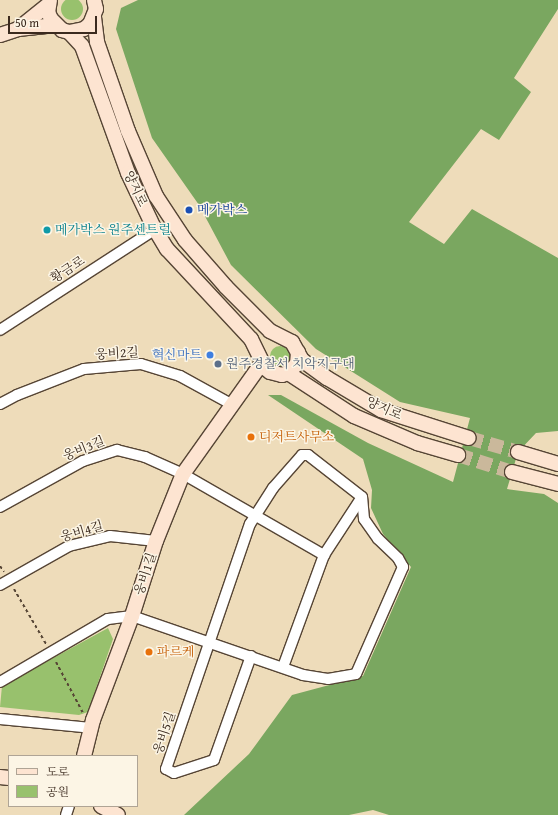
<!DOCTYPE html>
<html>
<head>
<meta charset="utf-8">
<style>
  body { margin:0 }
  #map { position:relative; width:558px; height:815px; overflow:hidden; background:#eedcba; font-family:"Gentium Book Plus","Noto Serif KR",serif }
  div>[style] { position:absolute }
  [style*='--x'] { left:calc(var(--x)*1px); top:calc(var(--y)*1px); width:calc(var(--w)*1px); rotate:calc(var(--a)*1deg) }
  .green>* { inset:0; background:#98c16d }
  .round { border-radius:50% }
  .forest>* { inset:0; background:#7aa760 }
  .secondary-tunnel>* { height:14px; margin-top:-7px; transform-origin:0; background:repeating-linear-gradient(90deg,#cab89b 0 14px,transparent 0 21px) }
  .path>* { height:2px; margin-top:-1px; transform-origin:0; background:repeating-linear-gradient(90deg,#564535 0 3px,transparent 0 6px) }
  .roads { filter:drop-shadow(1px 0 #564535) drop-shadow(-1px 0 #564535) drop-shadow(0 1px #564535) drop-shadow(0 -1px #564535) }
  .street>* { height:10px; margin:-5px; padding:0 5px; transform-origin:5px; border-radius:5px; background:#fff }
  .secondary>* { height:14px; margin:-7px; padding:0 7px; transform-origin:7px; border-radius:7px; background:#fde4d1 }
  .dots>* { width:11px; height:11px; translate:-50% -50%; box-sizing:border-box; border:2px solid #fcf5e5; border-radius:50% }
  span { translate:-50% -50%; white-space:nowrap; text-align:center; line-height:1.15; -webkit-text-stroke:3px #fcf5e5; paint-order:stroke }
  .street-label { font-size:13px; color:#3b2a1e }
  .transit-label { font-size:13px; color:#164399 }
  .left { translate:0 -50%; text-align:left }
  .culture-label { font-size:13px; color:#0d838f }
  .shop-label { font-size:13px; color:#366cbe }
  .right { translate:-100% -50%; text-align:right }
  .service-label { font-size:13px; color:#4e5e75 }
  .food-label { font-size:13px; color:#c56008 }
  .legend { position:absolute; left:8px; top:755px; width:130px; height:52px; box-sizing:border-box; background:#fcf5e5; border:1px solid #afa495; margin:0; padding:5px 7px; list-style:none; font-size:12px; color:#3b2a1e }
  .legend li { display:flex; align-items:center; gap:8px; height:20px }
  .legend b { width:20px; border:1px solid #afa495 }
  .scale { position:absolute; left:8px; top:16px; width:89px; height:18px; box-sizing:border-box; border:2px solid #3b2a1e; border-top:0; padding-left:5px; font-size:12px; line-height:14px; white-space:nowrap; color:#3b2a1e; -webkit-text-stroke:3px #fcf5e5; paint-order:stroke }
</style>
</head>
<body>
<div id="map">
  <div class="green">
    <i class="round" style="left:61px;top:-2px;width:22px;height:22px"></i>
    <i class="round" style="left:270px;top:346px;width:20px;height:20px"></i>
    <i style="clip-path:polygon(108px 628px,113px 639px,88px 712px,79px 715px,0 707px,2px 686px)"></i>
  </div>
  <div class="forest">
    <i style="clip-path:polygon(138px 0,558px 0,558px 9px,514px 78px,531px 92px,499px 140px,481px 129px,409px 222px,444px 244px,472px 209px,558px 258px,558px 431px,536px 433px,518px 452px,507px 489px,544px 494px,558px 503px,558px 815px,389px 815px,373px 810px,349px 815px,184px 815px,249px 754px,292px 695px,363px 676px,411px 567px,383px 534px,371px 508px,372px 490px,363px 459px,268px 395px,281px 395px,368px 443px,453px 482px,470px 418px,400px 402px,316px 349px,231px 265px,199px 205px,152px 138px,116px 29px,121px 8px)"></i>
  </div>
  <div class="secondary-tunnel">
    <i style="--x:469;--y:438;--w:51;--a:15.9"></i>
    <i style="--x:458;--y:455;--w:57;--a:17.5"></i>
  </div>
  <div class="path">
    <i style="--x:0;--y:566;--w:7;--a:56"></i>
    <i style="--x:14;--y:589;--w:64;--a:59.8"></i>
    <i style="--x:56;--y:662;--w:58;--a:62.1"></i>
  </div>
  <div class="roads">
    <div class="street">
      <i style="--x:0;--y:330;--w:180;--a:-33"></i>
      <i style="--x:0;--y:404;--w:19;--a:-28"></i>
      <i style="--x:17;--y:395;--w:72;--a:-21.2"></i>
      <i style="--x:84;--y:369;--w:57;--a:-5"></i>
      <i style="--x:141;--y:364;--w:41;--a:17.1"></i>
      <i style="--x:180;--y:376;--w:60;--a:28.7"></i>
      <i style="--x:0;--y:507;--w:95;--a:-29"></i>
      <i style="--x:83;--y:461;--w:36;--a:-18"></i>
      <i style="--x:117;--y:450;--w:29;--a:14"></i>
      <i style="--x:145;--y:457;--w:42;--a:24.1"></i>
      <i style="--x:183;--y:474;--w:163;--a:29.9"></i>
      <i style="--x:0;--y:585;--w:79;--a:-29.5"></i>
      <i style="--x:69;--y:546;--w:42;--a:-13.7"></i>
      <i style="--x:110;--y:536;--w:46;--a:6.2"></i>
      <i style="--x:251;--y:656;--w:110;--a:109.6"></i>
      <i style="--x:214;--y:760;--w:42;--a:162"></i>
      <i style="--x:174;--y:773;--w:9;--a:-153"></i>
      <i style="--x:166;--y:769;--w:259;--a:-71.1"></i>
      <i style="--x:250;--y:524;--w:43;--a:-57.4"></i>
      <i style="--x:273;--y:488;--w:44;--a:-48.7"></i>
      <i style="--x:302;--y:455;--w:6;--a:0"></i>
      <i style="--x:308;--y:455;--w:68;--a:37.9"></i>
      <i style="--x:283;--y:667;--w:119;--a:-69.9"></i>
      <i style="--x:324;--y:555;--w:69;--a:-56.8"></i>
      <i style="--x:0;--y:682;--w:125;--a:-30.3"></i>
      <i style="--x:108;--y:619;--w:24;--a:-7"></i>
      <i style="--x:132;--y:616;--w:181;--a:19"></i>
      <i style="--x:303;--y:675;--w:25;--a:9"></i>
      <i style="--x:328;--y:679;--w:28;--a:-10"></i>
      <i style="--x:356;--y:674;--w:117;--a:-66.3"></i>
      <i style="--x:403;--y:567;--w:10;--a:-119"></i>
      <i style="--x:398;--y:558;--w:28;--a:-136"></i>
      <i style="--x:378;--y:539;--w:24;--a:-125"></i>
      <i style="--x:364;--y:519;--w:22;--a:-95"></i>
      <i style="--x:0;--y:719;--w:91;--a:5.6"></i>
      <i style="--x:66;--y:815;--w:9;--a:-72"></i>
    </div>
    <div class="secondary">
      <i style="--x:50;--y:0;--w:12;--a:99"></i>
      <i style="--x:48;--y:12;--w:8;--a:67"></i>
      <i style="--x:51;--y:19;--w:16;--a:45"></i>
      <i style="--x:62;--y:30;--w:7;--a:16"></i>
      <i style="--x:69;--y:32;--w:15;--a:-11"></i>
      <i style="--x:84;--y:29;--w:8;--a:-40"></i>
      <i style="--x:90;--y:24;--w:16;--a:-68"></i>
      <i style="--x:96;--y:9;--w:9;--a:-103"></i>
      <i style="--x:94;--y:17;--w:25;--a:83"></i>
      <i style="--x:97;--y:42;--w:94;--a:70.8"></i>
      <i style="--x:128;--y:131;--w:71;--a:66.7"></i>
      <i style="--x:156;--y:196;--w:53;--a:56.6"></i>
      <i style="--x:185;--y:240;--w:62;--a:48.9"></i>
      <i style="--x:226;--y:287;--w:62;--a:45"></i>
      <i style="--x:270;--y:331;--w:25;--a:27"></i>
      <i style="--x:292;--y:342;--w:21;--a:61"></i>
      <i style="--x:302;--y:360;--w:31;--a:36"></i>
      <i style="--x:327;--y:378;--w:63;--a:30.7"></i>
      <i style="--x:381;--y:410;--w:92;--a:17.7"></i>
      <i style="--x:18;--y:29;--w:38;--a:-39"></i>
      <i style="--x:69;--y:32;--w:19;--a:47"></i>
      <i style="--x:82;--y:46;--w:135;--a:70.1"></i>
      <i style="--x:128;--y:173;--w:59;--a:64.7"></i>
      <i style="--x:153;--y:226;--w:27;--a:59"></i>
      <i style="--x:167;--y:249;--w:123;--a:47"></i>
      <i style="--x:251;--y:339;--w:32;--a:64"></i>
      <i style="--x:265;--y:368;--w:6;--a:39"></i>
      <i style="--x:270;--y:372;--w:12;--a:14"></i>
      <i style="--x:282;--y:375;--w:6;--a:-18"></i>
      <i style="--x:288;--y:373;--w:13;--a:-45"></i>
      <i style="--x:297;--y:364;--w:12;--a:-85"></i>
      <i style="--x:0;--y:35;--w:19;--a:-18"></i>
      <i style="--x:18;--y:29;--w:38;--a:-6"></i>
      <i style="--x:288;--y:373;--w:79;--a:33.1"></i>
      <i style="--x:354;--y:416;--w:69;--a:23.2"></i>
      <i style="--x:417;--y:443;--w:43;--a:16.3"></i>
      <i style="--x:518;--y:452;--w:42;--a:16.7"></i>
      <i style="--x:512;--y:472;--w:48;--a:14.6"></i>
      <i style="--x:84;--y:756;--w:37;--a:-76"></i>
      <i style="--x:93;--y:720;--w:111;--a:-69.4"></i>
      <i style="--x:132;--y:616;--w:79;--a:-72.3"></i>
      <i style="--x:156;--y:541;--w:72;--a:-68.1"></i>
      <i style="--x:183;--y:474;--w:136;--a:-54.6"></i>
      <i style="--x:0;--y:777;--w:9;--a:6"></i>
      <i style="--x:101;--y:806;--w:19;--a:28"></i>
    </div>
  </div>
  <div class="dots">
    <i style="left:189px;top:210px;background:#1a4fb4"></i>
    <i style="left:47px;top:230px;background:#0f9aa8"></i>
    <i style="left:210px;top:355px;background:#3f7fe0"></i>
    <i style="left:218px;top:364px;background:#5c6f8a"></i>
    <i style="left:251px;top:437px;background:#e8710a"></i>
    <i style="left:149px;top:652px;background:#e8710a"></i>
  </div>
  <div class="street-label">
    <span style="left:135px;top:189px;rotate:65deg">양지로</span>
    <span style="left:68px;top:270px;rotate:-33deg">황금로</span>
    <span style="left:117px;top:354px;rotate:-3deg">웅비2길</span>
    <span style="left:384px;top:409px;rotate:24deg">양지로</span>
    <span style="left:84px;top:449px;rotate:-22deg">웅비3길</span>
    <span style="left:82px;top:532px;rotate:-16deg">웅비4길</span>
    <span style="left:146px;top:574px;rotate:-72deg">웅비1길</span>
    <span style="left:165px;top:733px;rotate:-72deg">웅비5길</span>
  </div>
  <div class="transit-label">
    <span class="left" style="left:197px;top:210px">메가박스</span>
  </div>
  <div class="culture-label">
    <span class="left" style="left:55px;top:230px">메가박스 원주센트럴</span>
  </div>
  <div class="shop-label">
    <span class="right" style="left:202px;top:355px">혁신마트</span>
  </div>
  <div class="service-label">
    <span class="left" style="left:226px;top:364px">원주경찰서 치악지구대</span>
  </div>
  <div class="food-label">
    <span class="left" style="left:259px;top:437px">디저트사무소</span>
    <span class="left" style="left:157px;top:652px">파르케</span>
  </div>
  <ul class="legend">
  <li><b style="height:5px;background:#fde4d1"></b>도로</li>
  <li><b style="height:11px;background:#98c16d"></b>공원</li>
  </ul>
  <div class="scale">50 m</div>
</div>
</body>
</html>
